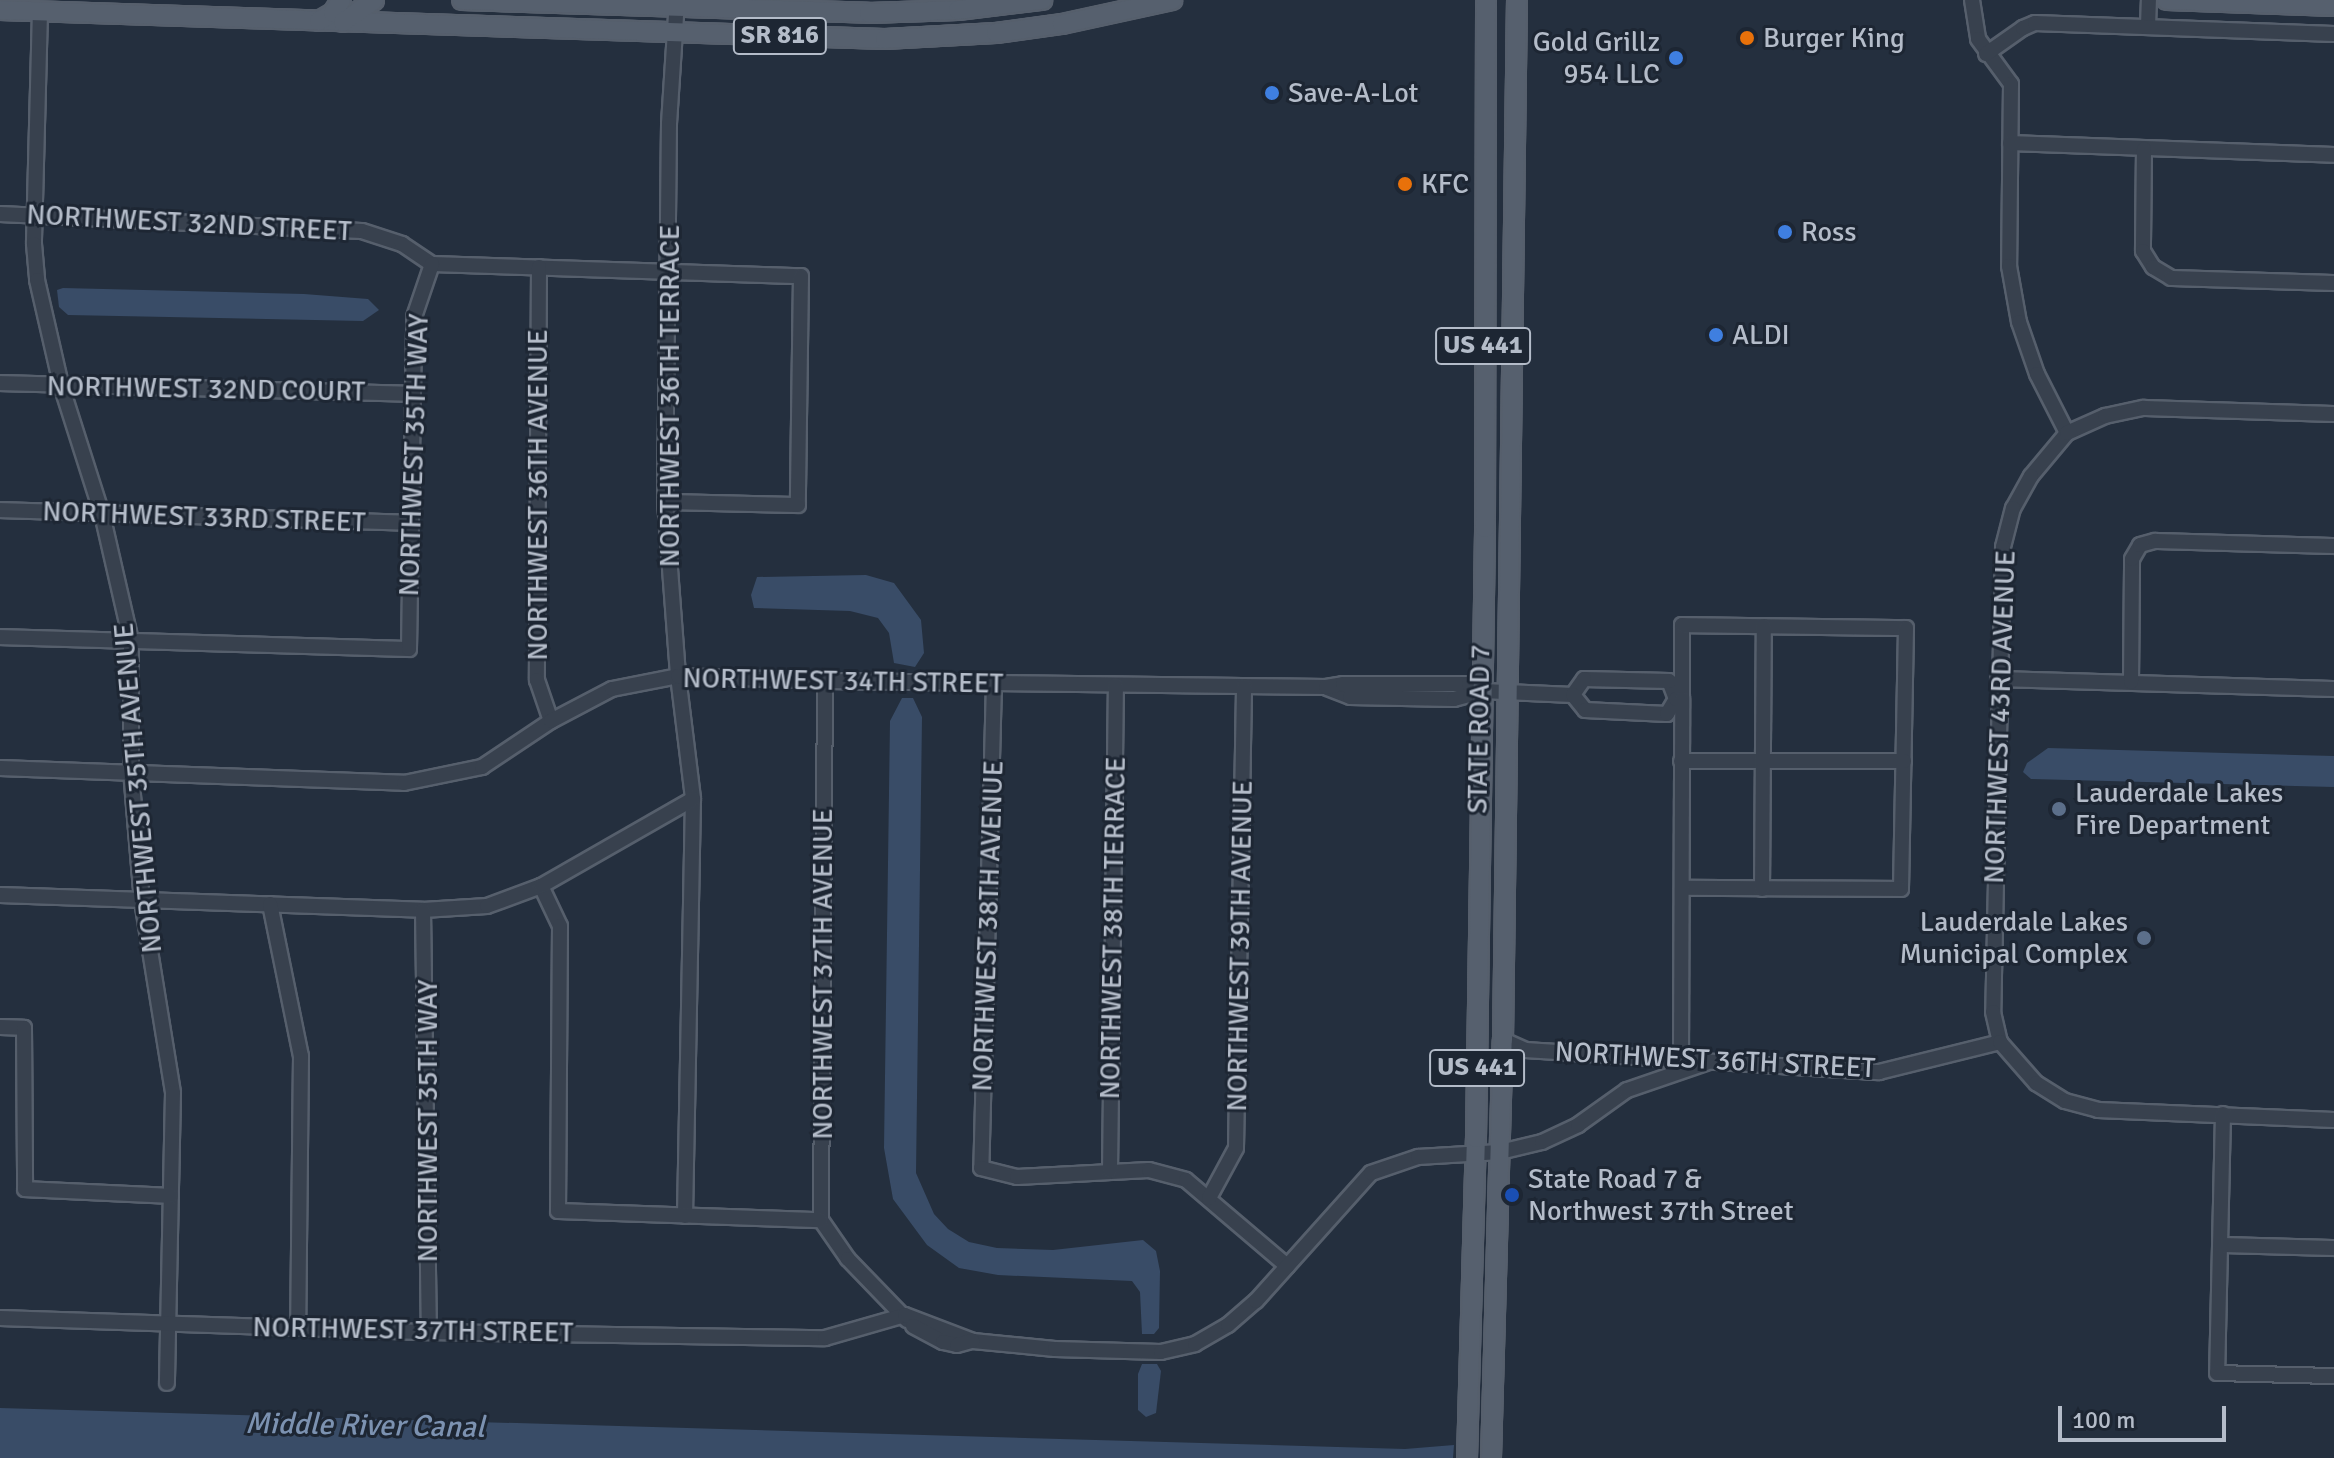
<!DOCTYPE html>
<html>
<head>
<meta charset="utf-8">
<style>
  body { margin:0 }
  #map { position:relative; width:2334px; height:1458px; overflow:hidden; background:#242f3e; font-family:Signika,sans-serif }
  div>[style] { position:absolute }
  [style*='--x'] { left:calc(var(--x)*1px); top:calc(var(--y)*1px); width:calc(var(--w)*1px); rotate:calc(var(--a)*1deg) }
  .water>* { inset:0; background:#394c67 }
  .roads { filter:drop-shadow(2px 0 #565f6c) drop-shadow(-2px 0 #565f6c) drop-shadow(0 2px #565f6c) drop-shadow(0 -2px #565f6c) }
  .minor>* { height:14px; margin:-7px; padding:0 7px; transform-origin:7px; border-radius:7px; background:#38414e }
  .major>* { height:18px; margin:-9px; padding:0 9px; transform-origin:9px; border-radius:9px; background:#56606e }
  .dots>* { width:22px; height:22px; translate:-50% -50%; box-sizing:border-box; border:4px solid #1d2633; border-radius:50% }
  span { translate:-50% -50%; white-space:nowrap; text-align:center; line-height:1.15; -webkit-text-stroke:6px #1d2633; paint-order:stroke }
  .shield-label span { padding:2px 6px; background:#1d2633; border:2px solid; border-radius:6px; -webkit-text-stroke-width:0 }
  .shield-label { font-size:26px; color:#b4bcc9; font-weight:700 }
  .poi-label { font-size:28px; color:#b4bcc9 }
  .left { translate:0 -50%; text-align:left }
  .right { translate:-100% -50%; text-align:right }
  .street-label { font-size:28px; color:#b4bcc9 }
  .water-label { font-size:30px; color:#7c92b1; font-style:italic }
  .scale { position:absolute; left:2058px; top:1406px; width:168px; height:36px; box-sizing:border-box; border:4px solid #b4bcc9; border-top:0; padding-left:10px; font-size:24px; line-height:28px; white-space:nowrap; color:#b4bcc9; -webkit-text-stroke:6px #1d2633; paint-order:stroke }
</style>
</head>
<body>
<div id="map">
  <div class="water">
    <i style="clip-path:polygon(63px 288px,304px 294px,368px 299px,379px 310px,363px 321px,68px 315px,59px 307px,57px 290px)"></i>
    <i style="clip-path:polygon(866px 575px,894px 583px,921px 620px,924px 653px,915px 667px,894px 663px,889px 633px,878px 618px,850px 611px,754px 608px,751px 595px,757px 577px)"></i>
    <i style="clip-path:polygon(902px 698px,913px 698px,922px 717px,916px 1173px,934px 1214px,948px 1229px,969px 1242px,997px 1248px,1053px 1250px,1143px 1240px,1156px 1251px,1160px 1271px,1159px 1328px,1154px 1334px,1142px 1334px,1140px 1292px,1132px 1281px,998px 1275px,959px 1268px,927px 1245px,893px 1199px,884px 1148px,890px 721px)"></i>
    <i style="clip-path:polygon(2048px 748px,2334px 756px,2334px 787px,2031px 779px,2023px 772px,2027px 763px)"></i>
    <i style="clip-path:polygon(1142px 1364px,1157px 1364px,1161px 1371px,1156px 1413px,1146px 1417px,1138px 1410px,1138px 1374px)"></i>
    <i style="clip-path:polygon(0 1408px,1405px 1449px,1454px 1445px,1453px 1458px,0 1458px)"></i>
  </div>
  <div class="roads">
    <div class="minor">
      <i style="--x:677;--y:0;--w:124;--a:93.7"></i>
      <i style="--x:669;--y:124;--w:378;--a:90.6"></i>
      <i style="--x:665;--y:502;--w:174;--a:85.7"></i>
      <i style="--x:678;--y:676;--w:124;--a:83"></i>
      <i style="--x:693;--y:799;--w:417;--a:91.1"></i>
      <i style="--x:1972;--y:0;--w:39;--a:81"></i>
      <i style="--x:1978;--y:39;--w:56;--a:53.7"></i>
      <i style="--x:2011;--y:84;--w:182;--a:90.6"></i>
      <i style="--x:2009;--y:266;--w:57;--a:79.9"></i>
      <i style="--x:2019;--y:322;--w:55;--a:70.9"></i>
      <i style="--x:2037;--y:374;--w:66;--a:63"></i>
      <i style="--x:2067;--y:433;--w:56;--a:129.9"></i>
      <i style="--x:2031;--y:476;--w:37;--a:119"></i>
      <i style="--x:2013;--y:508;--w:40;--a:104.4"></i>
      <i style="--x:2003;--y:547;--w:465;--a:91.2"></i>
      <i style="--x:1993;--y:1012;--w:31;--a:77"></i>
      <i style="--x:40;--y:11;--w:233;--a:91.5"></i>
      <i style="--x:34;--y:244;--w:36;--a:85"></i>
      <i style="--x:37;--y:280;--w:108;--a:77.1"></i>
      <i style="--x:61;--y:385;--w:135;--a:72.4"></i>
      <i style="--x:102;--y:514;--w:130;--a:77.1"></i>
      <i style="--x:131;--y:641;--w:130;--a:90"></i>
      <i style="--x:131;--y:771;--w:130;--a:85.2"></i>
      <i style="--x:142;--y:901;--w:194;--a:80.8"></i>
      <i style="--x:173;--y:1093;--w:290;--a:91.2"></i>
      <i style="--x:2148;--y:26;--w:26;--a:-88"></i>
      <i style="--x:1986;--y:54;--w:45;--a:-35.1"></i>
      <i style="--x:2023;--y:28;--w:13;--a:-23"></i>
      <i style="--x:2035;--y:23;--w:299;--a:2.1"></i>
      <i style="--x:2010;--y:143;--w:324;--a:2.1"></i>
      <i style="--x:2144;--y:149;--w:102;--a:90.6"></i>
      <i style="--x:2143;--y:251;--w:19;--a:58"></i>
      <i style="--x:2153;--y:267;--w:21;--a:31"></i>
      <i style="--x:2171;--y:278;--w:163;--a:1.8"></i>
      <i style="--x:0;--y:214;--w:362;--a:2.7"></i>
      <i style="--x:362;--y:231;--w:42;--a:18"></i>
      <i style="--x:402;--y:244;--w:36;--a:34"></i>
      <i style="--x:432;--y:264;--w:369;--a:1.9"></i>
      <i style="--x:801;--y:276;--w:229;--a:90.8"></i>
      <i style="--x:798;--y:505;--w:133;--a:-178.7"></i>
      <i style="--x:539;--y:267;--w:413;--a:90.3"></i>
      <i style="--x:537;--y:680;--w:43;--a:71.1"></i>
      <i style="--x:0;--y:383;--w:412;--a:1.5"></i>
      <i style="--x:2067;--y:433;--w:42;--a:-24.1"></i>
      <i style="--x:2105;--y:416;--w:40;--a:-12"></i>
      <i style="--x:2144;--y:408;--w:190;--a:1.8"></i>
      <i style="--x:0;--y:510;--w:409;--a:1.8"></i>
      <i style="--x:0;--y:637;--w:409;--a:1.7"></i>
      <i style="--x:409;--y:649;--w:332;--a:-89.1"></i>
      <i style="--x:414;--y:317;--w:56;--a:-71.2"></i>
      <i style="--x:1998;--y:679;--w:336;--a:1.7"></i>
      <i style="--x:825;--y:681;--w:539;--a:90.43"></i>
      <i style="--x:821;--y:1220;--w:47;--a:55.3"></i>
      <i style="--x:848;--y:1259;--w:85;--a:46"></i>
      <i style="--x:2131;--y:682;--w:123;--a:-89.5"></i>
      <i style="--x:2132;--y:559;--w:16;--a:-60"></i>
      <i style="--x:2140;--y:545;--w:16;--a:-15"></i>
      <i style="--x:2155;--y:541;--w:179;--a:1.6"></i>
      <i style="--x:994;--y:683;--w:485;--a:91.5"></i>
      <i style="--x:981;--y:1168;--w:37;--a:14"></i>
      <i style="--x:1017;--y:1177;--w:132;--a:-3"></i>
      <i style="--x:1149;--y:1170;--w:38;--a:15"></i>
      <i style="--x:1186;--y:1180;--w:133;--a:40.4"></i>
      <i style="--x:1327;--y:688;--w:25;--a:21"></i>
      <i style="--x:1350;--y:697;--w:104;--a:1.1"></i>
      <i style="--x:1454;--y:699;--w:30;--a:-15"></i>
      <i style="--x:1483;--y:691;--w:90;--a:2.5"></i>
      <i style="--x:1676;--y:699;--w:19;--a:-111"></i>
      <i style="--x:1669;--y:681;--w:85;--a:-178.7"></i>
      <i style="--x:1584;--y:679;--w:19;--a:125"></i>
      <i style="--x:1573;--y:695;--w:19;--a:51"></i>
      <i style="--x:1585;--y:710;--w:82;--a:2.8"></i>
      <i style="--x:1667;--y:714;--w:17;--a:-59"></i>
      <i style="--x:1676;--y:699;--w:6;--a:0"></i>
      <i style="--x:1682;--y:699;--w:74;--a:-90"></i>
      <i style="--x:1682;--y:625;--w:224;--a:0.8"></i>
      <i style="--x:1906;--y:628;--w:261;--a:91.1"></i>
      <i style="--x:1901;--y:889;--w:218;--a:-179.7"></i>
      <i style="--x:1681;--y:761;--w:223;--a:0"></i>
      <i style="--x:0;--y:768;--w:404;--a:2.1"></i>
      <i style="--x:404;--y:783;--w:80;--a:-11.6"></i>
      <i style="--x:482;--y:767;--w:83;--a:-33.7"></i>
      <i style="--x:551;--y:721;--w:69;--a:-27.7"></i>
      <i style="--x:612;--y:689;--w:67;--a:-11.1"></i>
      <i style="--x:678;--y:676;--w:147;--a:1.9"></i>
      <i style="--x:825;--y:681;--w:501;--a:0.69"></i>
      <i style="--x:1326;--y:687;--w:17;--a:-10"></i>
      <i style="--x:1343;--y:684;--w:126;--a:0"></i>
      <i style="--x:1469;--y:684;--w:16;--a:27"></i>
      <i style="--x:541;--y:886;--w:44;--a:64.6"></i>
      <i style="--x:560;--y:926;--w:285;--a:90.4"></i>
      <i style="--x:558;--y:1211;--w:263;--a:2"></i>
      <i style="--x:1762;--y:889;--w:263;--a:-89.6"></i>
      <i style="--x:0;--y:895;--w:423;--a:2"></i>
      <i style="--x:423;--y:910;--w:64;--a:-3.6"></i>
      <i style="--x:487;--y:906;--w:58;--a:-20.3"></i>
      <i style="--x:541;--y:886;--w:175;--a:-29.8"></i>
      <i style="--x:270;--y:904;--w:155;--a:78.5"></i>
      <i style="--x:301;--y:1056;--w:272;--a:90.6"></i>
      <i style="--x:423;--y:910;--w:422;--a:89.2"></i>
      <i style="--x:0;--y:1027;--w:24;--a:2"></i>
      <i style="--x:24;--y:1028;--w:161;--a:89.6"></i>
      <i style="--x:25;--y:1189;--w:146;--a:2.7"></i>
      <i style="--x:1503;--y:1040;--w:24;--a:24"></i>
      <i style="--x:1525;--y:1050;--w:355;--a:3.6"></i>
      <i style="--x:1879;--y:1072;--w:125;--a:-13.9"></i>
      <i style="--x:2000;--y:1042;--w:55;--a:48.7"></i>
      <i style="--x:2036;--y:1083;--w:34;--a:32"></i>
      <i style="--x:2065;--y:1101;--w:34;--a:15"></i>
      <i style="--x:2098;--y:1110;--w:236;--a:2.4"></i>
      <i style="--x:1681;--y:1059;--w:360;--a:-89.8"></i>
      <i style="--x:2223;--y:1114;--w:259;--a:91.3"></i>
      <i style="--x:2217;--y:1373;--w:117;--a:1.5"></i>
      <i style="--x:1110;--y:1171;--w:486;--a:-89.3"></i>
      <i style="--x:1209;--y:1198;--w:57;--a:-61.6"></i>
      <i style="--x:1236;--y:1148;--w:462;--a:-89"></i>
      <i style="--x:2221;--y:1245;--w:113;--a:1.5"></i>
      <i style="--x:0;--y:1318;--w:429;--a:1.9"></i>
      <i style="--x:429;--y:1332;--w:396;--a:0.9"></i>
      <i style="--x:825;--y:1338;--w:83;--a:-16"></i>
      <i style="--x:905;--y:1315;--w:73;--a:20.9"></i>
      <i style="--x:973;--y:1341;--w:82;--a:5.6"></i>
      <i style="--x:1055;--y:1349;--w:106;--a:1.6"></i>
      <i style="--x:1161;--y:1352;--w:35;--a:-13"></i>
      <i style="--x:1195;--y:1344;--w:38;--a:-30"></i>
      <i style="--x:1228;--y:1325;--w:37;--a:-41"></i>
      <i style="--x:1256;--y:1301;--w:172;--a:-48.1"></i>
      <i style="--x:1371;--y:1173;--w:50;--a:-18.8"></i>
      <i style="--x:1418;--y:1157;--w:82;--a:-3.5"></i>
      <i style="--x:1500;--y:1152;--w:43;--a:-13.4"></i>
      <i style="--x:1542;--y:1142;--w:40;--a:-25"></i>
      <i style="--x:1578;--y:1125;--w:60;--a:-35.5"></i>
      <i style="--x:1627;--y:1090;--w:83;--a:-18.9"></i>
      <i style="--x:913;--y:1326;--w:34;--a:28"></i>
      <i style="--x:943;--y:1342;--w:14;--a:12"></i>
      <i style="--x:957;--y:1345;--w:16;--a:-15"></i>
    </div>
    <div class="major">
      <i style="--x:462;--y:0;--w:407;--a:1.8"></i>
      <i style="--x:869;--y:13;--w:89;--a:-1.9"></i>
      <i style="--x:958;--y:10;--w:85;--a:-6.8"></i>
      <i style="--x:2167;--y:0;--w:167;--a:2.1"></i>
      <i style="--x:0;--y:10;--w:885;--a:1.88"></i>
      <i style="--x:885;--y:39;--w:111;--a:-3.1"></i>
      <i style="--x:996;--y:33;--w:67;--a:-7.8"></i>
      <i style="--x:1062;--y:24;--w:113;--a:-12.3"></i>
      <i style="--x:319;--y:21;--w:16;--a:-30"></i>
      <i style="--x:333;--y:13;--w:15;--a:-58"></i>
      <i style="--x:343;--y:22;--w:38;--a:-35"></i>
      <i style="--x:1467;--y:1458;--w:320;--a:-88.4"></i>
      <i style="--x:1476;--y:1138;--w:610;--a:-89.15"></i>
      <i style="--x:1485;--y:528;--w:528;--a:-89.89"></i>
      <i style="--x:1491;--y:1458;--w:418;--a:-88.4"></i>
      <i style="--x:1503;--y:1040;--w:1040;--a:-89.23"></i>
    </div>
  </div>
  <div class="dots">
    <i style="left:1747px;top:38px;background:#e8710a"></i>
    <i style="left:1676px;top:58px;background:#3f7fe0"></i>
    <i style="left:1272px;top:93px;background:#3f7fe0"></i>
    <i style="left:1405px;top:184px;background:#e8710a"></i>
    <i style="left:1785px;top:232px;background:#3f7fe0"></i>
    <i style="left:1716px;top:335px;background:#3f7fe0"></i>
    <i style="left:2059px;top:809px;background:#5c6f8a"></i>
    <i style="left:2144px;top:938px;background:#5c6f8a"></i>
    <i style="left:1512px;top:1195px;background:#1a4fb4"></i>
  </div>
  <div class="shield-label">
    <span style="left:780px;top:36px">SR 816</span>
    <span style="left:1483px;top:346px">US 441</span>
    <span style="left:1477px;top:1068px">US 441</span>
  </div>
  <div class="poi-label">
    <span class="left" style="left:1763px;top:38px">Burger King</span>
    <span class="right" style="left:1660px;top:58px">Gold Grillz<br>954 LLC</span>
    <span class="left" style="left:1288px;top:93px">Save-A-Lot</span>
    <span class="left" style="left:1421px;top:184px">KFC</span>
    <span class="left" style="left:1801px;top:232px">Ross</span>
    <span class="left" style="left:1732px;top:335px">ALDI</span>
    <span class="left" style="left:2075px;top:809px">Lauderdale Lakes<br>Fire Department</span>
    <span class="right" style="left:2128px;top:938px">Lauderdale Lakes<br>Municipal Complex</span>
    <span class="left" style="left:1528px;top:1195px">State Road 7 &amp;<br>Northwest 37th Street</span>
  </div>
  <div class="street-label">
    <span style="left:189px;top:223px;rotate:3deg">NORTHWEST 32ND STREET</span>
    <span style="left:206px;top:389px;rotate:1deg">NORTHWEST 32ND COURT</span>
    <span style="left:670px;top:396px;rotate:-90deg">NORTHWEST 36TH TERRACE</span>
    <span style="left:414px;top:455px;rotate:-88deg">NORTHWEST 35TH WAY</span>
    <span style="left:538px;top:495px;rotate:-90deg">NORTHWEST 36TH AVENUE</span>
    <span style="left:204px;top:517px;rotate:2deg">NORTHWEST 33RD STREET</span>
    <span style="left:843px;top:681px;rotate:1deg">NORTHWEST 34TH STREET</span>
    <span style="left:2000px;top:717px;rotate:-88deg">NORTHWEST 43RD AVENUE</span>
    <span style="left:1479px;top:729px;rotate:-89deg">STATE ROAD 7</span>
    <span style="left:138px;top:788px;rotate:-95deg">NORTHWEST 35TH AVENUE</span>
    <span style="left:988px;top:926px;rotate:-88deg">NORTHWEST 38TH AVENUE</span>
    <span style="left:1113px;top:928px;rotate:-89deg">NORTHWEST 38TH TERRACE</span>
    <span style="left:1240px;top:946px;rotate:-89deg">NORTHWEST 39TH AVENUE</span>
    <span style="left:823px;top:974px;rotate:-90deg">NORTHWEST 37TH AVENUE</span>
    <span style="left:1715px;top:1060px;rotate:3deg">NORTHWEST 36TH STREET</span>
    <span style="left:428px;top:1121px;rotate:-90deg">NORTHWEST 35TH WAY</span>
    <span style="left:413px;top:1330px;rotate:1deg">NORTHWEST 37TH STREET</span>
  </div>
  <div class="water-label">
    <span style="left:365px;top:1426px;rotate:1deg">Middle River Canal</span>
  </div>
  <div class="scale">100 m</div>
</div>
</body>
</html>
